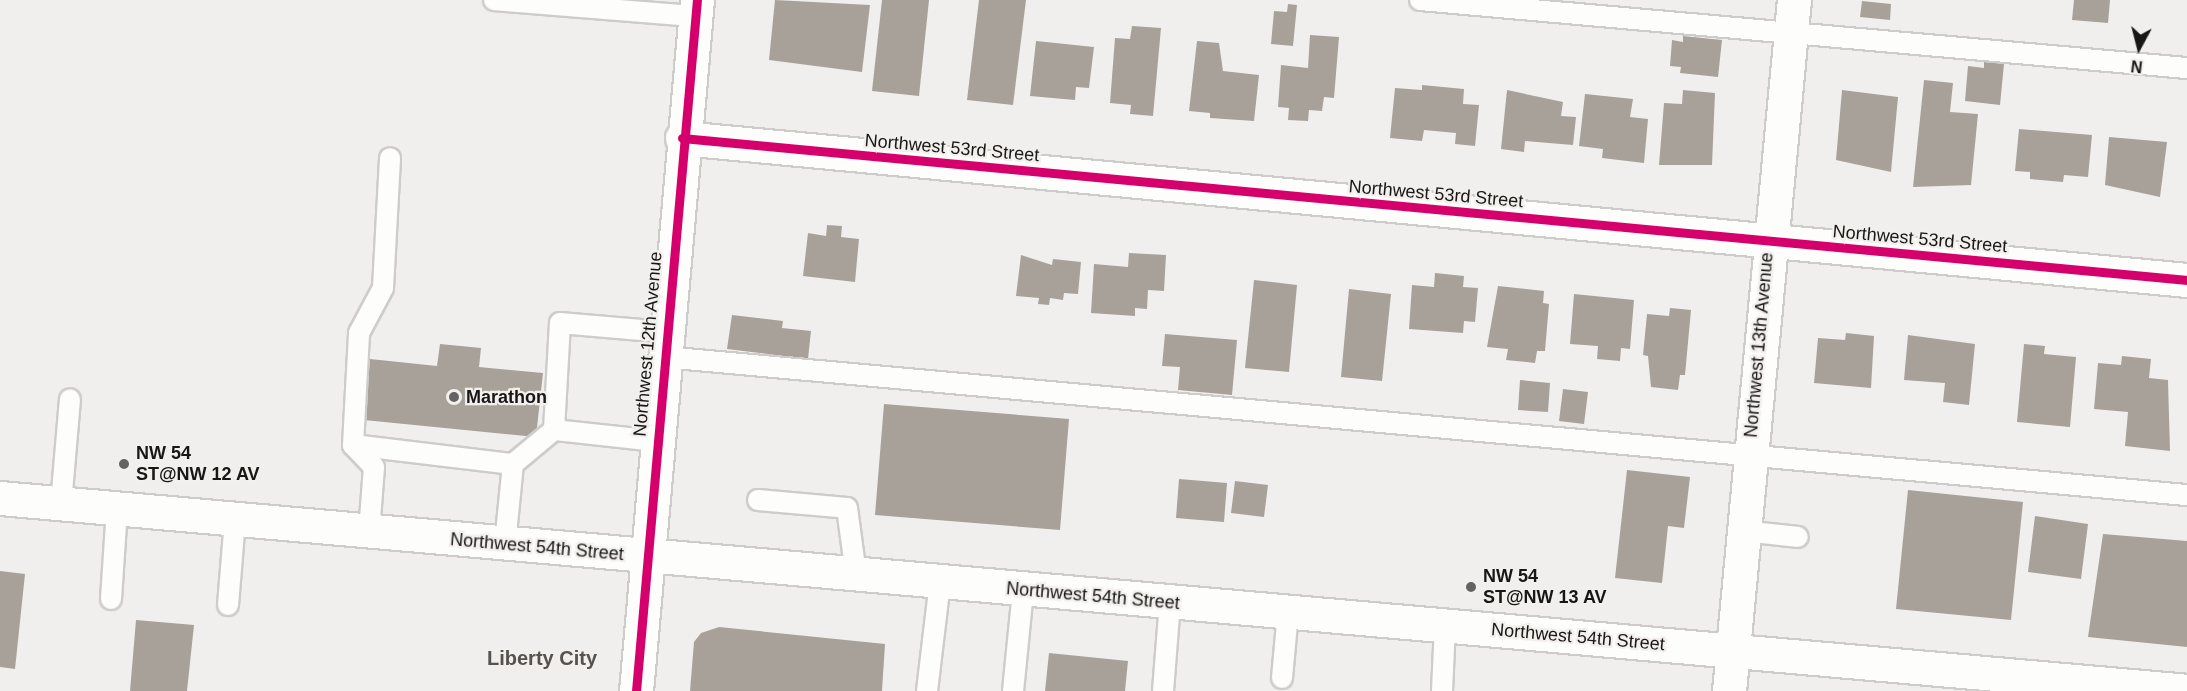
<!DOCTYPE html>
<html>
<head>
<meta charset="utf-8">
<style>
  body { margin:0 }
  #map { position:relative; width:2187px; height:691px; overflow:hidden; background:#f1efed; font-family:Arial,sans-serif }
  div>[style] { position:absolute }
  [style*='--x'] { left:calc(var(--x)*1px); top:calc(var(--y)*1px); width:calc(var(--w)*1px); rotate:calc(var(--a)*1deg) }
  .building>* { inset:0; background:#a7a19a }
  .roads { filter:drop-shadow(2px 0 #cecccb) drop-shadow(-2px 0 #cecccb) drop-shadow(0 2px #cecccb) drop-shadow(0 -2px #cecccb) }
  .lane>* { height:20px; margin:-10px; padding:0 10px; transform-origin:10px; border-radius:10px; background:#fdfdfc }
  .street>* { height:33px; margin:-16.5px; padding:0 16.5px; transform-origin:16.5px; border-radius:16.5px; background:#fdfdfc }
  .secondary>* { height:33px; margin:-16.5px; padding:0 16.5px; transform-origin:16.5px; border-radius:16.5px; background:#fdfdfc }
  .cycleway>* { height:9px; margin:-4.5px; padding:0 4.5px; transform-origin:4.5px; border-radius:4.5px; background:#d6006c }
  .dots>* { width:16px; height:16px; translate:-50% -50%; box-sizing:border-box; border:3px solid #f2efec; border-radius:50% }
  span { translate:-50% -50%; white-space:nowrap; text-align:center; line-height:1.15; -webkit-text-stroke:4.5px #f2efec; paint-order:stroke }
  .street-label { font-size:18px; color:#181716 }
  .poi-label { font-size:18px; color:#181716; font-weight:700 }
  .left { translate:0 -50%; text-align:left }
  .neighbourhood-label { font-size:20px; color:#555250; font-weight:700 }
  .north { position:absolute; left:2109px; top:18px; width:60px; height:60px; -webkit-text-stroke:4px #f2efec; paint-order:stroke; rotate:187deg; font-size:16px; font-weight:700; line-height:24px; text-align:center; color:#181716 }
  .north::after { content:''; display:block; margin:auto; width:21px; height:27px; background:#181716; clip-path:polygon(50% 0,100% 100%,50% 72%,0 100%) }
</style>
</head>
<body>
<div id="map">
  <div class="building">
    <i style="clip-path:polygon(775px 0,870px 5px,862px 72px,769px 60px)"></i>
    <i style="clip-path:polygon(882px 0,929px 0,919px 96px,872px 91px)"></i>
    <i style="clip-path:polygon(979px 0,1026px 0,1013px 105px,967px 100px)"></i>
    <i style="clip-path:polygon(2074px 0,2110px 0,2108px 23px,2072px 20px)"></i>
    <i style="clip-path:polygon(1862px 1px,1891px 4px,1890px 20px,1860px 17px)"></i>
    <i style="clip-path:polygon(1288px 4px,1297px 5px,1293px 46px,1271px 44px,1274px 11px,1287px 12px)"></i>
    <i style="clip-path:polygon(1132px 26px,1161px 28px,1153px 116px,1130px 114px,1131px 105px,1110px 103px,1115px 38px,1130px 39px)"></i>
    <i style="clip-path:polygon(1310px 35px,1339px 37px,1334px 98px,1324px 97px,1322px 111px,1309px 110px,1308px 121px,1288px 120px,1289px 108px,1278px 107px,1281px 65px,1308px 68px)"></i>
    <i style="clip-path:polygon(1683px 36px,1722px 40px,1718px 77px,1680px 73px,1681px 67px,1670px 66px,1672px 40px,1683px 42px)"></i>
    <i style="clip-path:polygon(1036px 41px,1094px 47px,1089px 88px,1076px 87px,1075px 100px,1030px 96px)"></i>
    <i style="clip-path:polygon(1197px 41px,1219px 43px,1223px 71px,1259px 75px,1254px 121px,1210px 118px,1210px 113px,1189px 111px)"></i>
    <i style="clip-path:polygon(1984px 62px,2004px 64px,2000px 105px,1965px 101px,1968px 66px,1984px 68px)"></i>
    <i style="clip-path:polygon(1924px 80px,1953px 83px,1950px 112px,1978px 114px,1971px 185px,1913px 187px)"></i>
    <i style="clip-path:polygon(1422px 85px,1464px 89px,1463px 104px,1479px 105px,1475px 146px,1455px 144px,1456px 133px,1424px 130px,1422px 141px,1390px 138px,1395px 88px,1422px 90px)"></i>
    <i style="clip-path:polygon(1507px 90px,1563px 102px,1561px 116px,1576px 117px,1573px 145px,1525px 141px,1524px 152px,1501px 149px)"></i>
    <i style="clip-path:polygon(1683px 90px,1715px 93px,1712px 165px,1659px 165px,1664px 103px,1682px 104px)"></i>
    <i style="clip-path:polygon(1842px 90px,1898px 97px,1891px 172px,1836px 160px)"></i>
    <i style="clip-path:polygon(1585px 94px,1633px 99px,1630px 117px,1648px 119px,1644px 163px,1602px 158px,1603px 149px,1579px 146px)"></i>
    <i style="clip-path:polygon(2019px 129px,2092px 135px,2088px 177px,2064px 175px,2063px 182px,2030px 179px,2030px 172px,2015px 171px)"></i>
    <i style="clip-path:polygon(2109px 137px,2167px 142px,2160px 197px,2105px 185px)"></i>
    <i style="clip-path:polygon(827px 225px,842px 226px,841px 237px,859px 239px,855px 282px,803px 276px,808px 233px,826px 236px)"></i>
    <i style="clip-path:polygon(1129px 253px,1166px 255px,1164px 291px,1148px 290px,1147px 309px,1135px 308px,1135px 316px,1091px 313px,1094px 264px,1128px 267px)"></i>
    <i style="clip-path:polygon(1021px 255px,1052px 265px,1053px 259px,1081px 262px,1078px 294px,1064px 293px,1063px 300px,1050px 298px,1049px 305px,1038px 304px,1039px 298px,1016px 296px)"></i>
    <i style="clip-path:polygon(1435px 273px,1464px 276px,1463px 287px,1478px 288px,1475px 322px,1464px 321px,1463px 333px,1409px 329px,1412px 285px,1434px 287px)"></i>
    <i style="clip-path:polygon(1254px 280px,1297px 285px,1289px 372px,1245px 368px)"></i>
    <i style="clip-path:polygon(1498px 286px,1544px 291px,1543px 303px,1549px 304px,1545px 351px,1537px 351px,1535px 363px,1506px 360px,1508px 349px,1487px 347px)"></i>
    <i style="clip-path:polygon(1349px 289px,1391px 294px,1382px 381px,1341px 377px)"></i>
    <i style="clip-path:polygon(1574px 294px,1634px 300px,1630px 349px,1621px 348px,1620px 361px,1597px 359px,1598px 346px,1570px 344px)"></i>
    <i style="clip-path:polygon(1670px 308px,1691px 310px,1685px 375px,1680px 375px,1678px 390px,1651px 387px,1648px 356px,1643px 355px,1647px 314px,1669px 316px)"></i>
    <i style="clip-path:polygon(732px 315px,783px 321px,782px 328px,811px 331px,808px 359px,727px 349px)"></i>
    <i style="clip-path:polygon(1846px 333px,1874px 336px,1871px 388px,1814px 383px,1818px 338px,1845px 340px)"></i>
    <i style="clip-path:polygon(1165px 334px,1237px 340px,1232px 395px,1178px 390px,1180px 367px,1162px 366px)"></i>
    <i style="clip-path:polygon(1908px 335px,1975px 344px,1969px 405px,1943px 402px,1945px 383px,1904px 380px)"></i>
    <i style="clip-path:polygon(440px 344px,481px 348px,479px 367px,543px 373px,536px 437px,364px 420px,370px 359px,437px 366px)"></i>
    <i style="clip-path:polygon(2024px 344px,2045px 346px,2044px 354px,2076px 357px,2070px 427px,2017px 422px)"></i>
    <i style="clip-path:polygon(2122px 356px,2151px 359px,2149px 378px,2168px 380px,2170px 451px,2125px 446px,2128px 412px,2094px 409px,2098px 363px,2121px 365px)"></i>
    <i style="clip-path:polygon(1520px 380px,1550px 383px,1548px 412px,1518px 410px)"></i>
    <i style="clip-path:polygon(1563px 389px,1588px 392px,1584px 424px,1559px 421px)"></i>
    <i style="clip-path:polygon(884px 404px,1069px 419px,1060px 530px,875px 515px)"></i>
    <i style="clip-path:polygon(1627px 470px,1690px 477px,1684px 528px,1668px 526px,1662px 583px,1615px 578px)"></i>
    <i style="clip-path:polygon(1179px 479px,1227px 483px,1224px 522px,1176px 518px)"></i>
    <i style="clip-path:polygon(1235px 481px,1268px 485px,1264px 517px,1231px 513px)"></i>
    <i style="clip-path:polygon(1908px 490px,2023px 502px,2011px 620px,1896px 609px)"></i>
    <i style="clip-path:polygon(2035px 516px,2088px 524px,2081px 579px,2028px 572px)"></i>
    <i style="clip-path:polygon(2103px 534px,2187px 541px,2187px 647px,2088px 637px)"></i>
    <i style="clip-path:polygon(0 571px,25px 574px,15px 669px,0 667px)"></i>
    <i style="clip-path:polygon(136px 620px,194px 625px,187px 691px,130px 691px)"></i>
    <i style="clip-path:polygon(719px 627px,885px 644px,882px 691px,690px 691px,694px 642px,701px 633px)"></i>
    <i style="clip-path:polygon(1049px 653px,1128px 661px,1125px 691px,1045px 691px)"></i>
  </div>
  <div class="roads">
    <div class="lane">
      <i style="--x:494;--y:0;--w:202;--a:4.6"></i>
      <i style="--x:1420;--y:0;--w:770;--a:5.07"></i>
      <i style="--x:664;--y:357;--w:1529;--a:5.18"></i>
      <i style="--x:656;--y:441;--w:103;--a:-173.8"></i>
      <i style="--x:554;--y:430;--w:107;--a:-86.8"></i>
      <i style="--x:560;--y:323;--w:105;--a:4.9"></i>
      <i style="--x:353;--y:445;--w:161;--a:6.8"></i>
      <i style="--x:513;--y:464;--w:53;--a:-39.7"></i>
      <i style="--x:758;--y:500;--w:89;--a:5.1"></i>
      <i style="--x:847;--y:508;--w:68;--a:82.3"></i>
      <i style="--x:61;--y:504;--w:105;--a:-85.1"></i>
      <i style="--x:1743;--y:531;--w:55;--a:6.2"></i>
      <i style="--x:369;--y:532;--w:65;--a:-85.6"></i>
      <i style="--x:374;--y:467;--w:30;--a:-134"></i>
      <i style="--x:353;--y:445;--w:112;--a:-86.9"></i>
      <i style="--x:359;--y:333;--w:51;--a:-61.9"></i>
      <i style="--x:383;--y:288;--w:130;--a:-86.9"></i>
      <i style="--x:505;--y:544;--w:80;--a:-84.3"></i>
      <i style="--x:111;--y:599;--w:90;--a:-86.2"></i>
      <i style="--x:228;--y:605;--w:85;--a:-85.3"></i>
      <i style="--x:1282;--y:678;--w:66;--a:-84.8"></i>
      <i style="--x:927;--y:691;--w:110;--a:-83.2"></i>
      <i style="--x:1013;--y:691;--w:101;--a:-84.3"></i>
      <i style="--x:1163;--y:691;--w:89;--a:-85.5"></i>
      <i style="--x:1442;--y:691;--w:65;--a:-87.4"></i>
    </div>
    <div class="street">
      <i style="--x:682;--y:138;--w:1512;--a:5.39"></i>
      <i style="--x:1729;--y:691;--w:694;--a:-84.63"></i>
    </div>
    <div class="secondary">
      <i style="--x:0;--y:498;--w:2195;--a:5.04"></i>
      <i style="--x:636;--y:691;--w:694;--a:-84.96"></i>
    </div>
  </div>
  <div class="cycleway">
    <i style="--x:682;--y:138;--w:1512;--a:5.39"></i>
    <i style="--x:636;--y:691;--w:694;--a:-84.96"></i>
  </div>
  <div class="dots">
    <i style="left:454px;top:397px;background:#646361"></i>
    <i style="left:124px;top:464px;background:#646361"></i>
    <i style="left:1471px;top:587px;background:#646361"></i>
  </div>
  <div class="street-label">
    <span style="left:952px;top:148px;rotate:5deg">Northwest 53rd Street</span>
    <span style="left:1436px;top:194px;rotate:5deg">Northwest 53rd Street</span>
    <span style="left:1920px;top:239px;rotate:5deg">Northwest 53rd Street</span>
    <span style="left:648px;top:344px;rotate:-85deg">Northwest 12th Avenue</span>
    <span style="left:1759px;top:345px;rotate:-85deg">Northwest 13th Avenue</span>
    <span style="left:537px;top:547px;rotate:5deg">Northwest 54th Street</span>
    <span style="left:1093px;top:596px;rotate:5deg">Northwest 54th Street</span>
    <span style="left:1578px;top:637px;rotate:5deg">Northwest 54th Street</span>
  </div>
  <div class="poi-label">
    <span class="left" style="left:466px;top:397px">Marathon</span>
    <span class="left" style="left:136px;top:464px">NW 54<br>ST@NW 12 AV</span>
    <span class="left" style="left:1483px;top:587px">NW 54<br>ST@NW 13 AV</span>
  </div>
  <div class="neighbourhood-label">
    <span style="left:542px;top:658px">Liberty City</span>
  </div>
  <div class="north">N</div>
</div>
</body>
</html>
